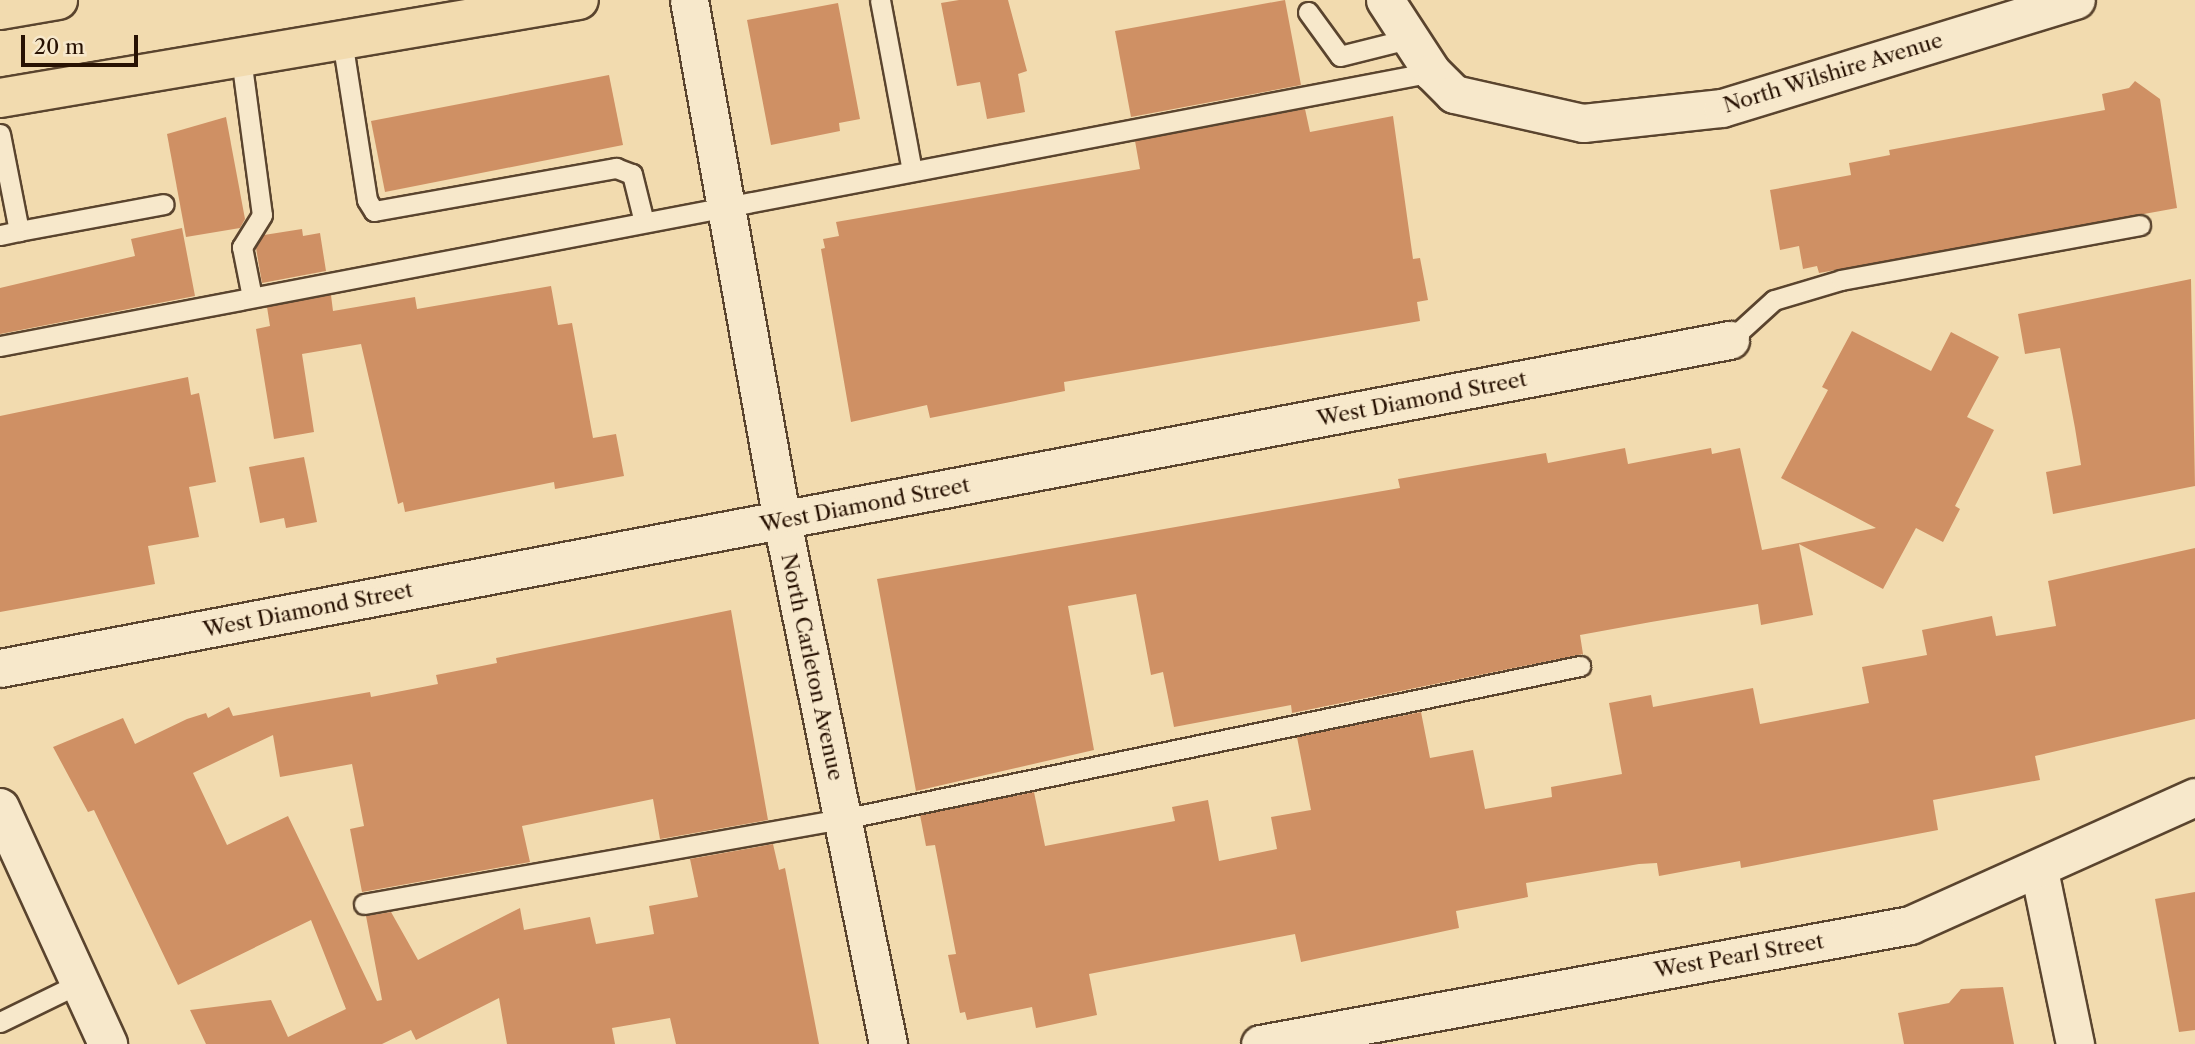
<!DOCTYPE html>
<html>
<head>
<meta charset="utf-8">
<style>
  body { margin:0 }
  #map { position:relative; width:2195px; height:1044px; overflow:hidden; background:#f2dbaf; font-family:"Libre Caslon Text",serif }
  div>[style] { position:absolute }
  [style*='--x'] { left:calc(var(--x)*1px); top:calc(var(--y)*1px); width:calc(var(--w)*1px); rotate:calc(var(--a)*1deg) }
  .building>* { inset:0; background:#cf9064 }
  .roads { filter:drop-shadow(2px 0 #5a442e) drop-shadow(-2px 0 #5a442e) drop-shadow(0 2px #5a442e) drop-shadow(0 -2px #5a442e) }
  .service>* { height:19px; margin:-9.5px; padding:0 9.5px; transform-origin:9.5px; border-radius:9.5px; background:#f7e8cb }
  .minor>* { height:37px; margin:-18.5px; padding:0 18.5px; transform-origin:18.5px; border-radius:18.5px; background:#f7e8cb }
  .tertiary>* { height:38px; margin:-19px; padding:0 19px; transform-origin:19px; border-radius:19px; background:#f7e8cb }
  .primary>* { height:38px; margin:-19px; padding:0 19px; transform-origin:19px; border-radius:19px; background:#f2dbaf }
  span { translate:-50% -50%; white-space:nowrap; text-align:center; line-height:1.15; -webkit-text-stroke:7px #f7e8cb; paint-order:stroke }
  .street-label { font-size:21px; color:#281203 }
  .scale { position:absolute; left:21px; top:35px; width:117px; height:32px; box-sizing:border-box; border:4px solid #281203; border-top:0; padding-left:9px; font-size:21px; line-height:24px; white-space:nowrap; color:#281203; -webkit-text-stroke:5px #f7e8cb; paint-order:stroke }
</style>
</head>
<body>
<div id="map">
  <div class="building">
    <i style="clip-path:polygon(959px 0,1008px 0,1027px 71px,1018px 74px,1025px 112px,987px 119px,980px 82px,957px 86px,941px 3px)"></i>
    <i style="clip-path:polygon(1285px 0,1301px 85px,1131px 117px,1115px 31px)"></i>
    <i style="clip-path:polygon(838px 3px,860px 119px,839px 123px,840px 131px,771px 145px,747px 20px)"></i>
    <i style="clip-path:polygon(609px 75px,623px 145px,385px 192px,371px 121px)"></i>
    <i style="clip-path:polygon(2135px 81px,2160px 99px,2177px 208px,1819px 273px,1817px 266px,1803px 269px,1799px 246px,1780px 250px,1770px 190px,1851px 175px,1849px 163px,1890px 155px,1889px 150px,2105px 110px,2102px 94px,2129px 88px)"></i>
    <i style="clip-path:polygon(1305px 109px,1310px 132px,1393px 116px,1413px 259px,1420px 258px,1428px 300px,1417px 302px,1420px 321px,1064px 382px,1065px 391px,930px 418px,927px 405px,851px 422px,821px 249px,825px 248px,823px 239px,839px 236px,836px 222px,1140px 169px,1135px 141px)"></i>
    <i style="clip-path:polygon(226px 117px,245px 219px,240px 228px,186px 237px,167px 134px)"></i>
    <i style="clip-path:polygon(182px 228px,195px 296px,0 334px,0 288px,135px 256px,131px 239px)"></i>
    <i style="clip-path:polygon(302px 229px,303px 236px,320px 233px,326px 271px,262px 283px,256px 248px,264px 235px)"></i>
    <i style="clip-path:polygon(2191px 279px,2195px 486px,2053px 514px,2046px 472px,2081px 465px,2075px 428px,2060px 348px,2025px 354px,2018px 314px)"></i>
    <i style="clip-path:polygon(551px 286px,558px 325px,572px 323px,593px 438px,616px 434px,624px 476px,555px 489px,554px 482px,405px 512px,403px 502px,398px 504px,361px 344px,302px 354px,314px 432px,274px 439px,256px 329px,270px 326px,267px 307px,331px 295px,333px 311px,415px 297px,417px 309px)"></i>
    <i style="clip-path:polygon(1852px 331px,1931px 371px,1951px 332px,1999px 357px,1967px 417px,1994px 430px,1955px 506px,1960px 509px,1943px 542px,1916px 528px,1883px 589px,1799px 544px,1813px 615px,1761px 625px,1758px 604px,1651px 622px,1580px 635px,1583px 654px,1292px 713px,1291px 705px,1174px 727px,1163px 672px,1151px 675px,1136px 594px,1068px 606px,1094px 750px,916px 791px,877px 579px,1400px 488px,1398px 479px,1546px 453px,1548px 463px,1625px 448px,1628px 464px,1711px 448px,1712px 454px,1740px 448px,1762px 550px,1876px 528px,1781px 478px,1828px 390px,1822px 387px)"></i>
    <i style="clip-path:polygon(188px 377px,191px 395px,199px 393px,216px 482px,189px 487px,199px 537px,148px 546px,155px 584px,0 612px,0 416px)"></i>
    <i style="clip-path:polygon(304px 457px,317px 522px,286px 528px,284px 518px,260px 523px,249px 467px)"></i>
    <i style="clip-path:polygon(2195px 548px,2195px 719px,2035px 756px,2040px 780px,1933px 800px,1938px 830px,1741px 868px,1740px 861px,1659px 876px,1657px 863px,1639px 864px,1526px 883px,1528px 897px,1456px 911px,1459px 928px,1301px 962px,1295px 934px,1089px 974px,1097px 1015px,1036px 1028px,1032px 1007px,967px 1020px,965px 1012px,960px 1013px,948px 955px,956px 954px,935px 845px,926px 846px,920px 815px,1034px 792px,1045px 846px,1175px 821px,1172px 807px,1208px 800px,1219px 861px,1277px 849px,1271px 817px,1311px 810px,1297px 737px,1421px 712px,1430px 758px,1473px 750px,1485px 809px,1552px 797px,1551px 787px,1622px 774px,1609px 703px,1651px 695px,1653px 707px,1753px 688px,1760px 724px,1869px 703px,1862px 667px,1927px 655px,1922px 630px,1992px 616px,1996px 636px,2056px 626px,2048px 581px)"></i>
    <i style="clip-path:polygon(731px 610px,768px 820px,660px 839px,653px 799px,522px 826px,530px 862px,362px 892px,350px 829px,364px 826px,352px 764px,280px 777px,273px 735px,193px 773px,227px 845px,288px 816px,377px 1001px,382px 1000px,366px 916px,391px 912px,418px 960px,520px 908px,524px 930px,590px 917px,596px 944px,654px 934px,649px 906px,698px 897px,690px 859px,773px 844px,779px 870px,785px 868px,819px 1044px,676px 1044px,670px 1018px,612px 1028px,615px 1044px,507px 1044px,499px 998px,416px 1040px,411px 1030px,382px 1044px,206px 1044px,190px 1010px,271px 1000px,288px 1037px,346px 1009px,311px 920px,178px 985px,94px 810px,88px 812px,53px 747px,123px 718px,135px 744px,187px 719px,206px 713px,208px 718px,229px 707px,233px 716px,370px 692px,371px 697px,438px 684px,436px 675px,497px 663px,496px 658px)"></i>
    <i style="clip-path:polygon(2195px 892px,2195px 1030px,2179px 1032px,2155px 899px)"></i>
    <i style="clip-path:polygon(2003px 987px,2014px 1044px,1904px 1044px,1898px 1013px,1949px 1003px,1961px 989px)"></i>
  </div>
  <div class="roads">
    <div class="service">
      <i style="--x:880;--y:0;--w:174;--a:79.4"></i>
      <i style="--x:1308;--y:12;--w:54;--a:54"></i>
      <i style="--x:1340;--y:56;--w:70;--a:-14"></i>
      <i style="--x:342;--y:40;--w:162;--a:81.1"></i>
      <i style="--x:367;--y:200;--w:13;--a:58"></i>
      <i style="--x:374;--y:211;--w:246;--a:-10.1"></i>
      <i style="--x:616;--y:168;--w:17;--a:21"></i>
      <i style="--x:632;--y:174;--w:49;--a:76"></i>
      <i style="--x:241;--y:58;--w:158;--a:82.4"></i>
      <i style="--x:262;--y:215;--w:38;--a:122"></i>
      <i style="--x:242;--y:247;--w:51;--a:78.7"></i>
      <i style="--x:0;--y:134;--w:99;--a:78.9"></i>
      <i style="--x:19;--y:231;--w:19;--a:168"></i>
      <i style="--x:19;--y:231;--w:147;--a:-10.5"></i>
      <i style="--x:1730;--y:340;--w:59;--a:-42.3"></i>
      <i style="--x:1774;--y:300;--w:70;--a:-16.6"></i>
      <i style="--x:1841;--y:280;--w:304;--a:-10.4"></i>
      <i style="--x:0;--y:346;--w:1458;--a:-10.83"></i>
      <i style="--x:364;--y:904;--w:486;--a:-10.1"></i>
      <i style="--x:843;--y:819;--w:753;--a:-11.73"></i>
      <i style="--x:0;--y:1022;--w:89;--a:-26"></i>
    </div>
    <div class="minor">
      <i style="--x:689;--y:0;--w:529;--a:79.88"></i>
      <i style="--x:782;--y:521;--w:534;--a:78.54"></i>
      <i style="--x:1385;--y:0;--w:86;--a:56.9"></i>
      <i style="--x:1432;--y:72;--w:31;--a:45"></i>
      <i style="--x:1454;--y:94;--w:132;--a:12.7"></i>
      <i style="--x:1583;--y:123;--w:140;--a:-6.2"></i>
      <i style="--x:1722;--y:108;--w:370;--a:-17"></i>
      <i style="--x:0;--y:668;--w:1761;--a:-10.74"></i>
      <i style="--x:2039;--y:870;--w:178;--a:78.3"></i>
      <i style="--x:1260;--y:1044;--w:661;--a:-10.37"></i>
      <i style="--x:1910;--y:925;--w:312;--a:-24.2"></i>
    </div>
    <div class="tertiary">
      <i style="--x:0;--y:808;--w:260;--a:65.4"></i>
    </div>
    <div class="primary">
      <i style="--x:0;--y:10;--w:59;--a:-9.8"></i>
      <i style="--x:0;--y:98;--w:587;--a:-9.61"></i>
    </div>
  </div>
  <div class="street-label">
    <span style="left:1833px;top:73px;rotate:-17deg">North Wilshire Avenue</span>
    <span style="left:1422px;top:399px;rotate:-11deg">West Diamond Street</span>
    <span style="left:865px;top:505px;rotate:-11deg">West Diamond Street</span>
    <span style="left:308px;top:610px;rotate:-11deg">West Diamond Street</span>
    <span style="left:812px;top:667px;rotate:78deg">North Carleton Avenue</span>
    <span style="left:1739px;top:956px;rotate:-10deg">West Pearl Street</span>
  </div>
  <div class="scale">20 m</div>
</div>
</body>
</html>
